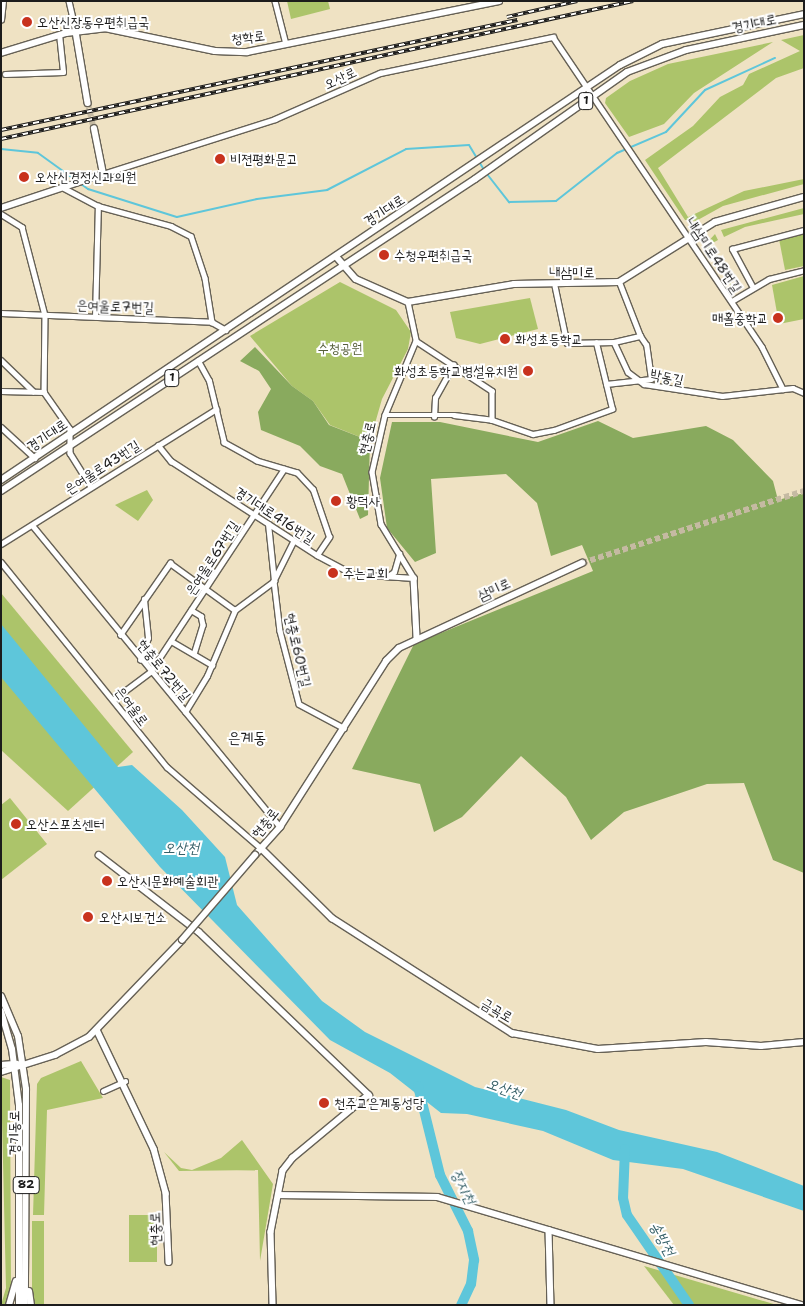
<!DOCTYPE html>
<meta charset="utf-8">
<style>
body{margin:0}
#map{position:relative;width:805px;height:1306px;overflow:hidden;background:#efe2c3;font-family:"Shantell Sans","Poor Story",sans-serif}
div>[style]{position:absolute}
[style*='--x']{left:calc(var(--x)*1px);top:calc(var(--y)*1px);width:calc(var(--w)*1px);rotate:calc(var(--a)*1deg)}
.green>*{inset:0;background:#acc46a;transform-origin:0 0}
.forest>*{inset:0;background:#89aa5e}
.water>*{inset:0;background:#5ec6da}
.stream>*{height:2px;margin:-1px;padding:0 1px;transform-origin:1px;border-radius:1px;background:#5ec6da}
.river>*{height:10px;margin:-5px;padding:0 5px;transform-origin:5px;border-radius:5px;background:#5ec6da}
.secondary-tunnel>*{height:5.5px;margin-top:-2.75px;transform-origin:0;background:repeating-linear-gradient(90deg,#c5baa2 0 5.5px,transparent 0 8.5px)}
.roads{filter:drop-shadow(1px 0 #666156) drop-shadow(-1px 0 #666156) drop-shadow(0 1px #666156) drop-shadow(0 -1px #666156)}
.street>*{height:4.5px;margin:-2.25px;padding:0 2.25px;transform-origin:2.25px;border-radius:2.25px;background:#fff}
.secondary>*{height:5.5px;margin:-2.75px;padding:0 2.75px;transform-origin:2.75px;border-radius:2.75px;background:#fff}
.primary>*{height:6px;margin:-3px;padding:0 3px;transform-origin:3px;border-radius:3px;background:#fff}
.rail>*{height:4px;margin-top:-2px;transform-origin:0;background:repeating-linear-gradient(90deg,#fff 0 5.5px,#1c1c1c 0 11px);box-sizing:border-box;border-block:1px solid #1c1c1c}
.bridges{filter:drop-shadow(1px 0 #666156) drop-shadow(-1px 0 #666156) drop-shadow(0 1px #666156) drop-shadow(0 -1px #666156)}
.secondary-bridge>*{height:5.5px;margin:-2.75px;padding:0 2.75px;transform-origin:2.75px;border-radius:2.75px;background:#fff}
.dots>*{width:14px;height:14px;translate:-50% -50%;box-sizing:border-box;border:2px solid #fff;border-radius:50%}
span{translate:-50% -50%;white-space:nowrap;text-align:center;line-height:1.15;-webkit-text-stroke:4px #fff;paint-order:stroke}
.shield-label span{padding:1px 4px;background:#fff;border:1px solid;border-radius:4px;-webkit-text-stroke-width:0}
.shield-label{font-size:12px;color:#1c1c1c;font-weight:700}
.poi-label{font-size:14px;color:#1c1c1c}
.left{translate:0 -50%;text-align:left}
.right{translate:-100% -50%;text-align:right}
.street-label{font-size:14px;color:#1c1c1c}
.park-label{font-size:14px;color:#565f3b}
.water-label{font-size:15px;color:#366068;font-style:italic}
.quarter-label{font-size:16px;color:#1c1c1c}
.frame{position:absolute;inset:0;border:2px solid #1c1c1c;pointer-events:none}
</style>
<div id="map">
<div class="green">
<div style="clip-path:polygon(287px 1px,328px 1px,330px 9px,291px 19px)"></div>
<div style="clip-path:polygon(804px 35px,804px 68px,776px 78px,658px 168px,688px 217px,744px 191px,804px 179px,804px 184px,723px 206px,696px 221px,685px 220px,645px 160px,693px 126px,720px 97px,743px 85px,749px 74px,800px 51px,781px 40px)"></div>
<div style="clip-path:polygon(773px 42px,694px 93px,664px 124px,629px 137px,605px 103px,606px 98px,630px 81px,668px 64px)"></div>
<div style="clip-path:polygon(804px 208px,804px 214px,745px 227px,724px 237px,721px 230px)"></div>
<div style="clip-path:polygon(715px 234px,718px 240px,709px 245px,736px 293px,704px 246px)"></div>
<div style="clip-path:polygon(804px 234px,804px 266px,785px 270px,779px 239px)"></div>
<div style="clip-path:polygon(804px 276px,804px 319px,779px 324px,772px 285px)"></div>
<div style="clip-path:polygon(340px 282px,396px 310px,411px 332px,408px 349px,382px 399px,370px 441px,330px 425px,313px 401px,292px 386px,250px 336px)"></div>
<div style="clip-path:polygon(530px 298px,538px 329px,480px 344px,456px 338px,450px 312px)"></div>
<div style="clip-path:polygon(147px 490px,153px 500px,138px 521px,115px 505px)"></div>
<div style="clip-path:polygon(1px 593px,133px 752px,68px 811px,1px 750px)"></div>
<div style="clip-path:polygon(10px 798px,47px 844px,1px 880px,1px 805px)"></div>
<div style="clip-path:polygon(81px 1061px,103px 1098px,47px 1110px,44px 1215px,33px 1215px,37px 1084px,41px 1078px)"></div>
<div style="clip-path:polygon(1px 1077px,10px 1080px,11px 1288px,6px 1305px,1px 1305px,6px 1288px)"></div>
<div style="clip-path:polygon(242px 1140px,273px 1184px,260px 1261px,258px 1170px,179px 1171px,164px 1152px,181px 1168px,192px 1170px,221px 1158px)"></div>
<div style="left:129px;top:1215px;width:28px;height:47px"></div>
<div style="left:32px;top:1221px;width:12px;height:84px"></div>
<div style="clip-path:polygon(644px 1266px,777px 1305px,674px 1305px)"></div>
</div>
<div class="forest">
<div style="clip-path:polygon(255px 347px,292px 386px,313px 401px,329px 425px,370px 441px,368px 515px,360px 519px,342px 474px,320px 466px,300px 446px,261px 430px,258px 412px,271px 389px,259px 371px,240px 361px)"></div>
<div style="clip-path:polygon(598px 421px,633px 438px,706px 426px,733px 440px,773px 481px,778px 500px,804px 493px,804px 873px,773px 860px,744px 783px,707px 784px,624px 812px,591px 840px,566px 797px,521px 756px,462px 817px,434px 832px,420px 784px,352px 769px,414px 644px,593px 571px,582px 545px,551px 556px,537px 503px,506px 474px,431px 479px,436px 553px,415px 562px,387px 528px,380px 478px,392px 422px,440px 422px,538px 442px)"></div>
</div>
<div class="water">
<div style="clip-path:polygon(1px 624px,118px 767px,132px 765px,182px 810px,225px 857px,237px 905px,322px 1001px,365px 1032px,475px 1087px,566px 1110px,619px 1130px,717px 1152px,804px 1186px,804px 1211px,683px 1169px,613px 1160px,543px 1131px,467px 1114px,441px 1113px,390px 1073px,330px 1040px,160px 867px,1px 677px)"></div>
</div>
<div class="stream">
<div style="--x:1;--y:149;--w:37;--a:6"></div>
<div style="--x:38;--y:153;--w:62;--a:35.8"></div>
<div style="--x:88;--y:189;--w:93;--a:17.5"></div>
<div style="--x:177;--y:217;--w:82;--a:-12.7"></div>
<div style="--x:257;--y:199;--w:71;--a:-7.3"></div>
<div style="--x:327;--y:190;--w:89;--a:-27.4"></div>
<div style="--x:406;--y:149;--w:63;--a:-3.6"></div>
<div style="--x:469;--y:145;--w:29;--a:59"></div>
<div style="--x:487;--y:174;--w:36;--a:52"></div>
<div style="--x:509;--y:202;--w:47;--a:-1.2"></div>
<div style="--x:556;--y:201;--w:78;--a:-38.2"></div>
<div style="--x:617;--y:153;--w:53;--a:-23.2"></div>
<div style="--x:666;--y:132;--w:57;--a:-47.1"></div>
<div style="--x:705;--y:90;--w:77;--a:-24.6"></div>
</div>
<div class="river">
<div style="--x:418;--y:1086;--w:92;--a:76.1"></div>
<div style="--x:440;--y:1175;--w:63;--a:63.4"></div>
<div style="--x:468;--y:1231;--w:30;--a:78"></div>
<div style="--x:474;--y:1260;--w:24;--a:97"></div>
<div style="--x:471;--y:1284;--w:23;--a:115"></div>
<div style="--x:625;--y:1149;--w:49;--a:92.3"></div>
<div style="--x:623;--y:1198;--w:17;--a:77"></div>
<div style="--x:627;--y:1215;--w:109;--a:55.4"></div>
</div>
<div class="secondary-tunnel">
<div style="--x:88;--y:103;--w:27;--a:77"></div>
<div style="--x:582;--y:563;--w:233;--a:-18"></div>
</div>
<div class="roads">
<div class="street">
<div style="--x:69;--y:1;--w:32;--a:77"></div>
<div style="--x:275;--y:1;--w:44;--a:75.7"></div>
<div style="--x:1;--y:20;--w:19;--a:-84"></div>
<div style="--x:5;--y:74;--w:58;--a:-2"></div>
<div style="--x:63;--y:72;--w:37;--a:-96"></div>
<div style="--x:103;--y:174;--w:181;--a:-17.7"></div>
<div style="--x:275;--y:119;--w:115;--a:-23.7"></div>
<div style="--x:380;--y:73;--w:177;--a:-11.8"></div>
<div style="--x:553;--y:37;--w:374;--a:56"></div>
<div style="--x:762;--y:347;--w:47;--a:63.4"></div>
<div style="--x:64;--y:188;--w:38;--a:28"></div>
<div style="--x:98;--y:206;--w:76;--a:15.3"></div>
<div style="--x:171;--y:226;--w:22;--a:27"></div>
<div style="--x:191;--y:236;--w:44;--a:71.6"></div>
<div style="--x:205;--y:278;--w:45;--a:81"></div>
<div style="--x:1;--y:214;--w:25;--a:32"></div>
<div style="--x:22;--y:227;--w:91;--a:75.4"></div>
<div style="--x:45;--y:315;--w:77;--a:90.7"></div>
<div style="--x:44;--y:392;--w:45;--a:54.9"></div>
<div style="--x:70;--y:429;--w:24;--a:90"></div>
<div style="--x:70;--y:453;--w:39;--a:58"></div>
<div style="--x:555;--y:286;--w:58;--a:78.1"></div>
<div style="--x:567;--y:343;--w:47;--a:-1.2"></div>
<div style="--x:614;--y:342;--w:33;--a:65"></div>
<div style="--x:628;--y:372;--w:20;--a:37"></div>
<div style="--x:644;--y:384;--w:79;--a:8.7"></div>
<div style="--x:722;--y:396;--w:71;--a:-6.4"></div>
<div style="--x:793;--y:388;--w:12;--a:24"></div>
<div style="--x:753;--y:288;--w:44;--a:-118.3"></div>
<div style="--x:732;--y:249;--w:74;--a:-14.8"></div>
<div style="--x:732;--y:301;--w:43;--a:-30.7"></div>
<div style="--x:769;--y:279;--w:36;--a:-14"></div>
<div style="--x:408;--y:302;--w:40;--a:78"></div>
<div style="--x:416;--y:341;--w:80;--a:112.7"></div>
<div style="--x:385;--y:415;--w:58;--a:102.8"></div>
<div style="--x:372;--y:472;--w:53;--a:80.2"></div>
<div style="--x:381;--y:524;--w:63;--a:58.6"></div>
<div style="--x:1;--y:313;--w:211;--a:2.4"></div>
<div style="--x:212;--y:322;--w:16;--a:30"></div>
<div style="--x:95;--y:317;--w:111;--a:-88.5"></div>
<div style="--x:416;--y:341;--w:91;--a:33.3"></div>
<div style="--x:492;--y:391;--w:29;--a:90"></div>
<div style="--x:614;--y:342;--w:27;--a:-13"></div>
<div style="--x:640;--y:336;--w:58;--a:-111.3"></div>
<div style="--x:1;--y:360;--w:45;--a:44.1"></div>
<div style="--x:606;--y:384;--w:45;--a:-6.3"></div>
<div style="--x:651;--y:379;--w:34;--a:-98"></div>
<div style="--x:646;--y:345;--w:11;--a:-124"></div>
<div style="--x:1;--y:391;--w:43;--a:1.3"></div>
<div style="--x:385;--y:415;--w:69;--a:0"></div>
<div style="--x:454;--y:415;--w:38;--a:7"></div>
<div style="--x:492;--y:420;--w:43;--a:18.9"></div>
<div style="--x:533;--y:434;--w:21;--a:-11"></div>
<div style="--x:554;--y:430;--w:62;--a:-19.9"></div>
<div style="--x:612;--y:409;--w:68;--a:-103.6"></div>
<div style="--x:434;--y:417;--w:19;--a:-87"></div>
<div style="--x:435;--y:398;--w:38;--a:-61"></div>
<div style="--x:1;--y:427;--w:46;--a:42.4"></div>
<div style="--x:158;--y:445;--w:21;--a:51"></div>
<div style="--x:171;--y:461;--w:174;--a:32.8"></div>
<div style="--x:317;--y:555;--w:22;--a:-56"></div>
<div style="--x:329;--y:537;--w:50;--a:-108.8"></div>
<div style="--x:313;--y:490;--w:23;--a:-133"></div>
<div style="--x:297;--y:473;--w:42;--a:-163.3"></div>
<div style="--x:257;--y:461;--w:38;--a:-151"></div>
<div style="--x:224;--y:443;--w:64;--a:-103.6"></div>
<div style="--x:209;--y:381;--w:23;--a:-119"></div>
<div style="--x:33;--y:526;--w:389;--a:50.6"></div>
<div style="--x:294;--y:541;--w:45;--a:116.6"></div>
<div style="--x:274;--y:581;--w:50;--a:83.2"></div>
<div style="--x:280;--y:631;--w:75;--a:75.4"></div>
<div style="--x:299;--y:704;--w:51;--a:28.1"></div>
<div style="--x:1;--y:544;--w:254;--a:-32.1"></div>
<div style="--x:317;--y:555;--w:40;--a:28"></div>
<div style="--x:352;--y:574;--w:62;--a:3.7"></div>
<div style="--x:1;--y:562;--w:264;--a:51"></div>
<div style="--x:167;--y:767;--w:124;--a:40.8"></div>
<div style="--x:388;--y:576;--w:7;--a:-34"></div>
<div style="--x:394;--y:572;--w:19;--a:-74"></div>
<div style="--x:191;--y:610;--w:12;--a:31"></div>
<div style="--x:201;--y:616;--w:9;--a:77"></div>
<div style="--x:203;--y:625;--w:30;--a:107"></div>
<div style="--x:120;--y:635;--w:88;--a:-55.2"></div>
<div style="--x:170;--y:563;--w:80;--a:35.9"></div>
<div style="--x:171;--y:641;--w:48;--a:30.3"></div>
<div style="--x:140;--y:660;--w:23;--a:-70"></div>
<div style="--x:148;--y:638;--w:39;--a:-96"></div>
<div style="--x:114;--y:699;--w:45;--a:-36.9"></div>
<div style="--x:150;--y:672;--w:243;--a:-56.6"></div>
<div style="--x:185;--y:712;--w:42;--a:-58.6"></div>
<div style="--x:207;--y:676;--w:72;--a:-67"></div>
<div style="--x:235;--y:610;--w:49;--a:-36.6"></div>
<div style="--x:274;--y:581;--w:57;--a:-96"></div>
<div style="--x:103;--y:1091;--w:24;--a:-24"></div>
</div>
<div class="secondary">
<div style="--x:76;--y:32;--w:72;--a:80.4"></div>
<div style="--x:1;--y:53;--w:68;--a:-17.1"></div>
<div style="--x:66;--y:33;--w:39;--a:-7"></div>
<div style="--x:105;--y:28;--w:112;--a:11.8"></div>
<div style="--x:215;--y:51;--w:32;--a:2"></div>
<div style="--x:247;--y:52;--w:257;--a:-11.4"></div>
<div style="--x:1;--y:208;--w:108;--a:-18.4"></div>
<div style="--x:103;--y:174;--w:46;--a:-101.3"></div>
<div style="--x:336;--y:256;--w:30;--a:49"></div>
<div style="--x:356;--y:279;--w:57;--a:23.9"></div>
<div style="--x:408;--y:302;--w:108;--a:-9.6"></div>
<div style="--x:514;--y:284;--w:105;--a:-1.1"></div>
<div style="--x:619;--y:282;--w:113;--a:-32"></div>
<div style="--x:715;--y:222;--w:92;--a:-15.7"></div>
<div style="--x:414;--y:578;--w:60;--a:87.1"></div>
<div style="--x:261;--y:848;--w:100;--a:44.6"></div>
<div style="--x:332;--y:918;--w:214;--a:32.6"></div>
<div style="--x:512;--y:1033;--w:87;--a:10.5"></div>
<div style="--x:598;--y:1049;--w:108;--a:-3.7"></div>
<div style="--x:706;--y:1042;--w:55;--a:4.2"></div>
<div style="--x:761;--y:1046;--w:43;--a:-5.3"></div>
<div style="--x:99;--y:855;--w:126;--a:37.6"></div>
<div style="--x:199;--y:932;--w:236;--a:43.8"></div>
<div style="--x:369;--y:1095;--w:99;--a:140.3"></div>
<div style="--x:293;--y:1158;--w:16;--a:128"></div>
<div style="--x:283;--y:1171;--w:62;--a:101.1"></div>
<div style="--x:271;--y:1232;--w:73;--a:88.4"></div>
<div style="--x:255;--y:855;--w:38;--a:-48"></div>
<div style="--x:280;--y:827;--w:197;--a:-57.4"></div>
<div style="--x:386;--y:661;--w:18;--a:-45"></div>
<div style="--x:399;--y:648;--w:202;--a:-24.9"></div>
<div style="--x:97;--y:1030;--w:132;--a:64.4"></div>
<div style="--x:154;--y:1149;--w:46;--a:74.7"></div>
<div style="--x:166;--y:1193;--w:69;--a:87.5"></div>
<div style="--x:1;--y:1065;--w:16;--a:-4"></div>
<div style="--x:1;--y:1072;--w:57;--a:-17.5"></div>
<div style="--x:55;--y:1055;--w:38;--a:-28"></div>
<div style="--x:89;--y:1037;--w:134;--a:-46.2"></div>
<div style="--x:278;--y:1195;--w:159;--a:0.7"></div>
<div style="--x:437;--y:1197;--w:380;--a:16.5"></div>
<div style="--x:549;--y:1230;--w:75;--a:88.5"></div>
</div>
<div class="primary">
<div style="--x:1;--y:480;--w:745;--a:-33.84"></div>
<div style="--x:620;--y:65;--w:47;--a:-26.6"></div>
<div style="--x:662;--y:44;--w:145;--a:-11.9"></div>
<div style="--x:1;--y:491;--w:567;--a:-33.35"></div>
<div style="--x:475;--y:179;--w:186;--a:-35.1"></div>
<div style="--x:627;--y:72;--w:63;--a:-20.4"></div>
<div style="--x:686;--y:50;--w:121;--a:-12"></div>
<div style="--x:1;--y:996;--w:43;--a:67"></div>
<div style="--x:18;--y:1036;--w:54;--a:81.4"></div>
<div style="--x:26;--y:1089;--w:216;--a:90.3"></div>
<div style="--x:1;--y:1011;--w:40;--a:74"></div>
<div style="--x:12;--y:1049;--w:56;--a:82.9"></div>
<div style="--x:19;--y:1105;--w:200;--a:90"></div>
<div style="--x:29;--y:1291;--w:14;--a:82"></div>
<div style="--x:9;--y:1305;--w:25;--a:-74"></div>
</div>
</div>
<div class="rail">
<div style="--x:507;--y:17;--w:72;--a:-12.9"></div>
<div style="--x:1;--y:130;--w:528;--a:-12.03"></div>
<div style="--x:1;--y:139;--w:647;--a:-12.32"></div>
</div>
<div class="bridges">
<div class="secondary-bridge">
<div style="--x:182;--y:940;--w:112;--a:-49.3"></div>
</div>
</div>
<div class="dots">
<div style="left:27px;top:22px;background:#c8321e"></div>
<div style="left:220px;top:159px;background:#c8321e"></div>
<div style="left:24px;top:177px;background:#c8321e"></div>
<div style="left:384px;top:255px;background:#c8321e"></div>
<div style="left:778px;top:318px;background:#c8321e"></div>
<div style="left:505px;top:339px;background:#c8321e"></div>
<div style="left:528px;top:371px;background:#c8321e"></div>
<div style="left:336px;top:501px;background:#c8321e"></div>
<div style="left:333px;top:573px;background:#c8321e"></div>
<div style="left:16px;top:824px;background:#c8321e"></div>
<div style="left:107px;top:881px;background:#c8321e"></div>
<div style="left:88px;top:917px;background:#c8321e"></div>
<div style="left:324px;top:1103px;background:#c8321e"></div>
</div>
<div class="shield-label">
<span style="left:586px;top:101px">1</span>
<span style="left:172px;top:378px">1</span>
<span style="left:26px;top:1185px">82</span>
</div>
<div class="poi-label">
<span class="left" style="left:37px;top:22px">오산신장동우편취급국</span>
<span class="left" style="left:230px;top:159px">비젼평화문고</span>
<span class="left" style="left:35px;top:177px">오산신경정신과의원</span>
<span class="left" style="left:394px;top:255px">수청우편취급국</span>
<span class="right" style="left:768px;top:318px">매홀중학교</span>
<span class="left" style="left:515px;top:339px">화성초등학교</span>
<span class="right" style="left:518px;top:371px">화성초등학교병설유치원</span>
<span class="left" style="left:346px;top:501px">황덕사</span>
<span class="left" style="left:343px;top:573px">주는교회</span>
<span class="left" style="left:26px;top:824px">오산스포츠센터</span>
<span class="left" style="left:117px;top:881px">오산시문화예술회관</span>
<span class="left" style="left:99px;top:917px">오산시보건소</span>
<span class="left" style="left:334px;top:1103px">천주교은계동성당</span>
</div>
<div class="street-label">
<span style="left:754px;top:23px;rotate:-12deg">경기대로</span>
<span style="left:248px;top:37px;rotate:-7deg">청학로</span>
<span style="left:340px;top:78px;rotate:-25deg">오산로</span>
<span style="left:384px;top:210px;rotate:-33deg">경기대로</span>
<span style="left:714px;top:255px;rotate:56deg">내삼미로48번길</span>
<span style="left:572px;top:272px">내삼미로</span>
<span style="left:115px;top:306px;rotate:2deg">은여울로7번길</span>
<span style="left:667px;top:377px;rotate:12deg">박동길</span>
<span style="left:47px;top:435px;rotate:-34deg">경기대로</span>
<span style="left:367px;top:438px;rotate:-77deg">현충로</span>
<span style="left:102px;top:467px;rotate:-33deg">은여울로43번길</span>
<span style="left:275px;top:515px;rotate:33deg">경기대로416번길</span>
<span style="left:212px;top:558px;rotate:-57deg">은여울로67번길</span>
<span style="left:494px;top:589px;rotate:-25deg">삼미로</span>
<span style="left:298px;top:650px;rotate:77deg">현충로60번길</span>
<span style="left:164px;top:670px;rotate:50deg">현충로72번길</span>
<span style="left:132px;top:706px;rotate:53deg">은여울로</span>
<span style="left:265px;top:823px;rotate:-52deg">현충로</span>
<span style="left:497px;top:1010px;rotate:30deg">금곡로</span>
<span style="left:14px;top:1133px;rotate:-90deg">경기동로</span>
<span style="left:155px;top:1229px;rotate:-92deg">현충로</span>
</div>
<div class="park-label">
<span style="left:340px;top:348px">수청공원</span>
</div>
<div class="water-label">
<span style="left:181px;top:849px">오산천</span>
<span style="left:504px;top:1089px;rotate:19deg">오산천</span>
<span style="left:463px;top:1187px;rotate:64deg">장지천</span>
<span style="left:662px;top:1239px;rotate:61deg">송방천</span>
</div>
<div class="quarter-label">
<span style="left:247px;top:738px">은계동</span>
</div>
<div class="frame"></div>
</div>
